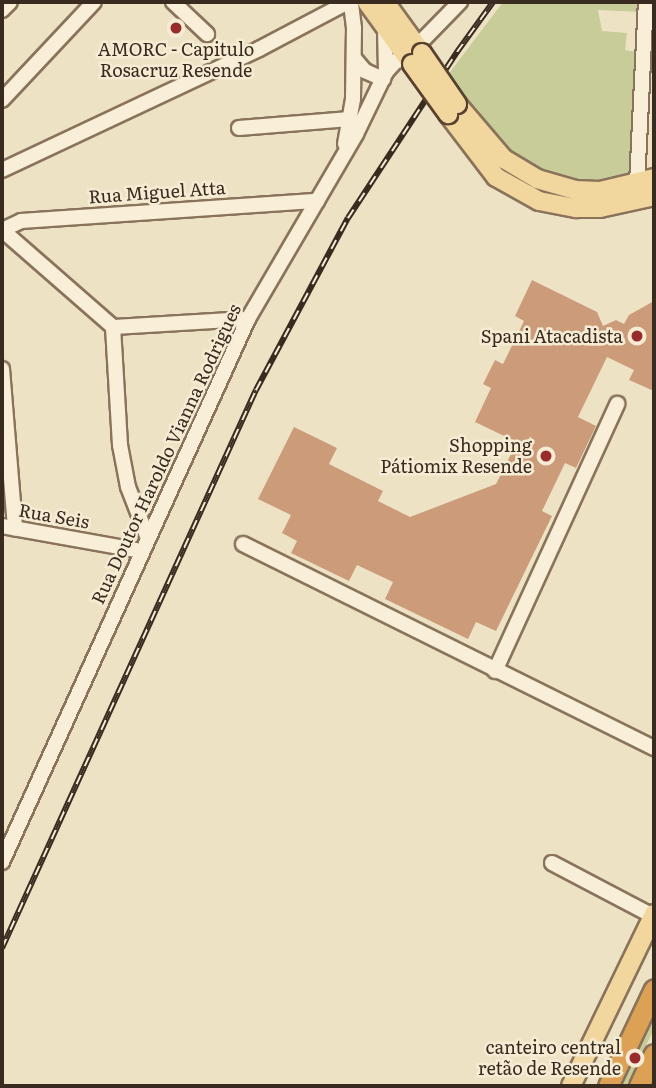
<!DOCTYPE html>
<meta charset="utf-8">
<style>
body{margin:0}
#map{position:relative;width:656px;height:1088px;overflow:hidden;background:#eee2c5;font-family:Literata,serif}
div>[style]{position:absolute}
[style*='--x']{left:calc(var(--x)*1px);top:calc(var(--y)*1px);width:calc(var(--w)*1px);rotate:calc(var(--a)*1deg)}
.green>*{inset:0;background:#c7cc98}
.building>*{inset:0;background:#cc9c7a}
.roads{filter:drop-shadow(2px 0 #89735b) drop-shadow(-2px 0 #89735b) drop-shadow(0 2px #89735b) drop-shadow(0 -2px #89735b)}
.minor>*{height:14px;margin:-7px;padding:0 7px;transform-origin:7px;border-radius:7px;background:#f9efd8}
.major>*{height:18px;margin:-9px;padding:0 9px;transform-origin:9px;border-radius:9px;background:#f1d69d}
.highway>*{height:19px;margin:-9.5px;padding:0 9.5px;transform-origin:9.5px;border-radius:9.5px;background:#dda156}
.rail>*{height:6px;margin-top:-3px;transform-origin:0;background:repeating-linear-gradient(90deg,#f6ecd4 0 10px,#392b1f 0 20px);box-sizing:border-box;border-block:2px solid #392b1f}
.bridges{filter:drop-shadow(2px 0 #57412f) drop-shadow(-2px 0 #57412f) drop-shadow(0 2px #57412f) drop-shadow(0 -2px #57412f)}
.major-bridge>*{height:18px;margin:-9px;padding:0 9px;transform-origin:9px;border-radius:9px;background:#f1d69d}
.dots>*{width:19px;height:19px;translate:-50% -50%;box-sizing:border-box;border:4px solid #f6ecd4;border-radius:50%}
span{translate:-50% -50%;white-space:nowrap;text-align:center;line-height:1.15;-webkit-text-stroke:5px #f6ecd4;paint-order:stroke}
.poi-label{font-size:18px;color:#392b1f}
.right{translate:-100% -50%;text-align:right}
.street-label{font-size:18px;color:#392b1f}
.frame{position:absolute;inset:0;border:4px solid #392b1f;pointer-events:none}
</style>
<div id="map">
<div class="green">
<div style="clip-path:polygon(503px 2px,642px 2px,641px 12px,598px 10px,602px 31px,627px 33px,625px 50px,637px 52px,629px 180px,573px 181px,520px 160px,480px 120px,447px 76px)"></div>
<div style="clip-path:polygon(654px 1006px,654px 1029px,627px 1086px,616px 1086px)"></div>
</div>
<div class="building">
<div style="clip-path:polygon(532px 280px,597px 312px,603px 326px,616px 320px,624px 324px,629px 315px,654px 301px,654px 391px,629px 380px,634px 370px,607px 357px,578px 417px,596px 426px,576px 468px,565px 463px,542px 511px,552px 516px,496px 631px,476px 622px,468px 639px,385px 599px,393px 582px,357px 565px,349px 581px,291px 553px,297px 541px,282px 533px,291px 515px,258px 499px,294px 427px,337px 448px,329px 464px,383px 491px,378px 501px,410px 517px,496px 484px,517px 442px,475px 422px,491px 388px,483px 384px,495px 360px,503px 364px,524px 321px,515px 316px)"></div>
</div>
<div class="roads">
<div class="minor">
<div style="--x:173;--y:2;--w:47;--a:43.3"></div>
<div style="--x:2;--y:10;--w:11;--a:-45"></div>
<div style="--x:385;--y:28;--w:44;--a:88.7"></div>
<div style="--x:417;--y:46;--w:62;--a:-45.7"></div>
<div style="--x:354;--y:58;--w:17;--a:50"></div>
<div style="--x:365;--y:71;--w:20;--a:24"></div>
<div style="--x:2;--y:100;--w:134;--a:-46.8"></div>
<div style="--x:239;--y:128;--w:111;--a:-4.6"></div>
<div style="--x:345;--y:144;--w:46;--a:-79.9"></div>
<div style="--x:353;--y:99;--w:71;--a:-89.2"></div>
<div style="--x:354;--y:28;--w:26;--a:-97"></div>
<div style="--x:2;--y:170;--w:284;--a:-25.2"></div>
<div style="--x:259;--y:49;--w:101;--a:-27.8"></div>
<div style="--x:637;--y:184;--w:182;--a:-87.2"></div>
<div style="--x:2;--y:230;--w:21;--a:-25"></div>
<div style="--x:21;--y:221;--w:297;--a:-3.9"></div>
<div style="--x:2;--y:230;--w:147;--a:41.1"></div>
<div style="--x:2;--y:369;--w:160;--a:85.3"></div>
<div style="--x:2;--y:526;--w:141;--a:10.2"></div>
<div style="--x:147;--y:536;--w:53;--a:-111.2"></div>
<div style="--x:128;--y:487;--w:43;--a:-100.8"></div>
<div style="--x:120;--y:445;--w:118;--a:-93.4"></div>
<div style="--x:113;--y:327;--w:135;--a:-3.4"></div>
<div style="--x:243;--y:544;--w:459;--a:26.4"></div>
<div style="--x:495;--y:671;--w:294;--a:-65.4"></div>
<div style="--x:2;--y:862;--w:596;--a:-65.63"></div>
<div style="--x:248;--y:319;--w:214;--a:-59.7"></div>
<div style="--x:356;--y:134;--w:69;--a:-64.2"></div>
<div style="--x:386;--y:72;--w:15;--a:-48"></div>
<div style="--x:396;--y:61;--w:12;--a:-9"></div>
<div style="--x:552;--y:863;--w:114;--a:27.7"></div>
</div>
<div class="major">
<div style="--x:367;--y:2;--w:77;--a:54"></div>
<div style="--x:385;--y:2;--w:63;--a:54"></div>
<div style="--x:457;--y:104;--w:72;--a:49.5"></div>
<div style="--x:504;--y:159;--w:39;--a:31"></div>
<div style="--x:537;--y:179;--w:40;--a:16"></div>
<div style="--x:575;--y:190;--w:25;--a:2"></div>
<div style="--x:600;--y:191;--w:56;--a:-13.5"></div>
<div style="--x:448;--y:114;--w:79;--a:52.7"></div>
<div style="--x:496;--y:177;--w:49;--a:29.2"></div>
<div style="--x:539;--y:201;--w:38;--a:11"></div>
<div style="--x:576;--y:208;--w:24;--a:0"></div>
<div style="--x:600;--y:208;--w:55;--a:-12.5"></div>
<div style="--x:571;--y:1086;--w:191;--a:-64.2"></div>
</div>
<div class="highway">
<div style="--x:608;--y:1086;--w:107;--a:-64.6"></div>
<div style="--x:639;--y:1086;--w:35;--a:-65"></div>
</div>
</div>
<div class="rail">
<div style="--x:2;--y:948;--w:613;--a:-65.53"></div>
<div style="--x:256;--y:390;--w:195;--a:-61.9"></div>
<div style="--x:348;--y:218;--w:199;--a:-56.7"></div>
<div style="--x:457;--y:52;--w:62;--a:-54.2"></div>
</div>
<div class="bridges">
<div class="major-bridge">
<div style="--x:422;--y:53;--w:62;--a:55.5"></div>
<div style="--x:412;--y:64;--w:62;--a:54.2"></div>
</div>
</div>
<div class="dots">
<div style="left:176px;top:28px;background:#982b2c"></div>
<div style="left:637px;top:336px;background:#982b2c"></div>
<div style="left:546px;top:456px;background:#982b2c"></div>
<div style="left:635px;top:1058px;background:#982b2c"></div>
</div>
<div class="poi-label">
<span style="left:176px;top:60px">AMORC - Capitulo<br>Rosacruz Resende</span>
<span class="right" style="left:623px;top:336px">Spani Atacadista</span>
<span class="right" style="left:532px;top:456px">Shopping<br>Pátiomix Resende</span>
<span class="right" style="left:621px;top:1058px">canteiro central<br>retão de Resende</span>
</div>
<div class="street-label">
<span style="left:157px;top:192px;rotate:-4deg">Rua Miguel Atta</span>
<span style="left:166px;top:454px;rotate:-65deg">Rua Doutor Haroldo Vianna Rodrigues</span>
<span style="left:54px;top:516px;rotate:10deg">Rua Seis</span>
</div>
<div class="frame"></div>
</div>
